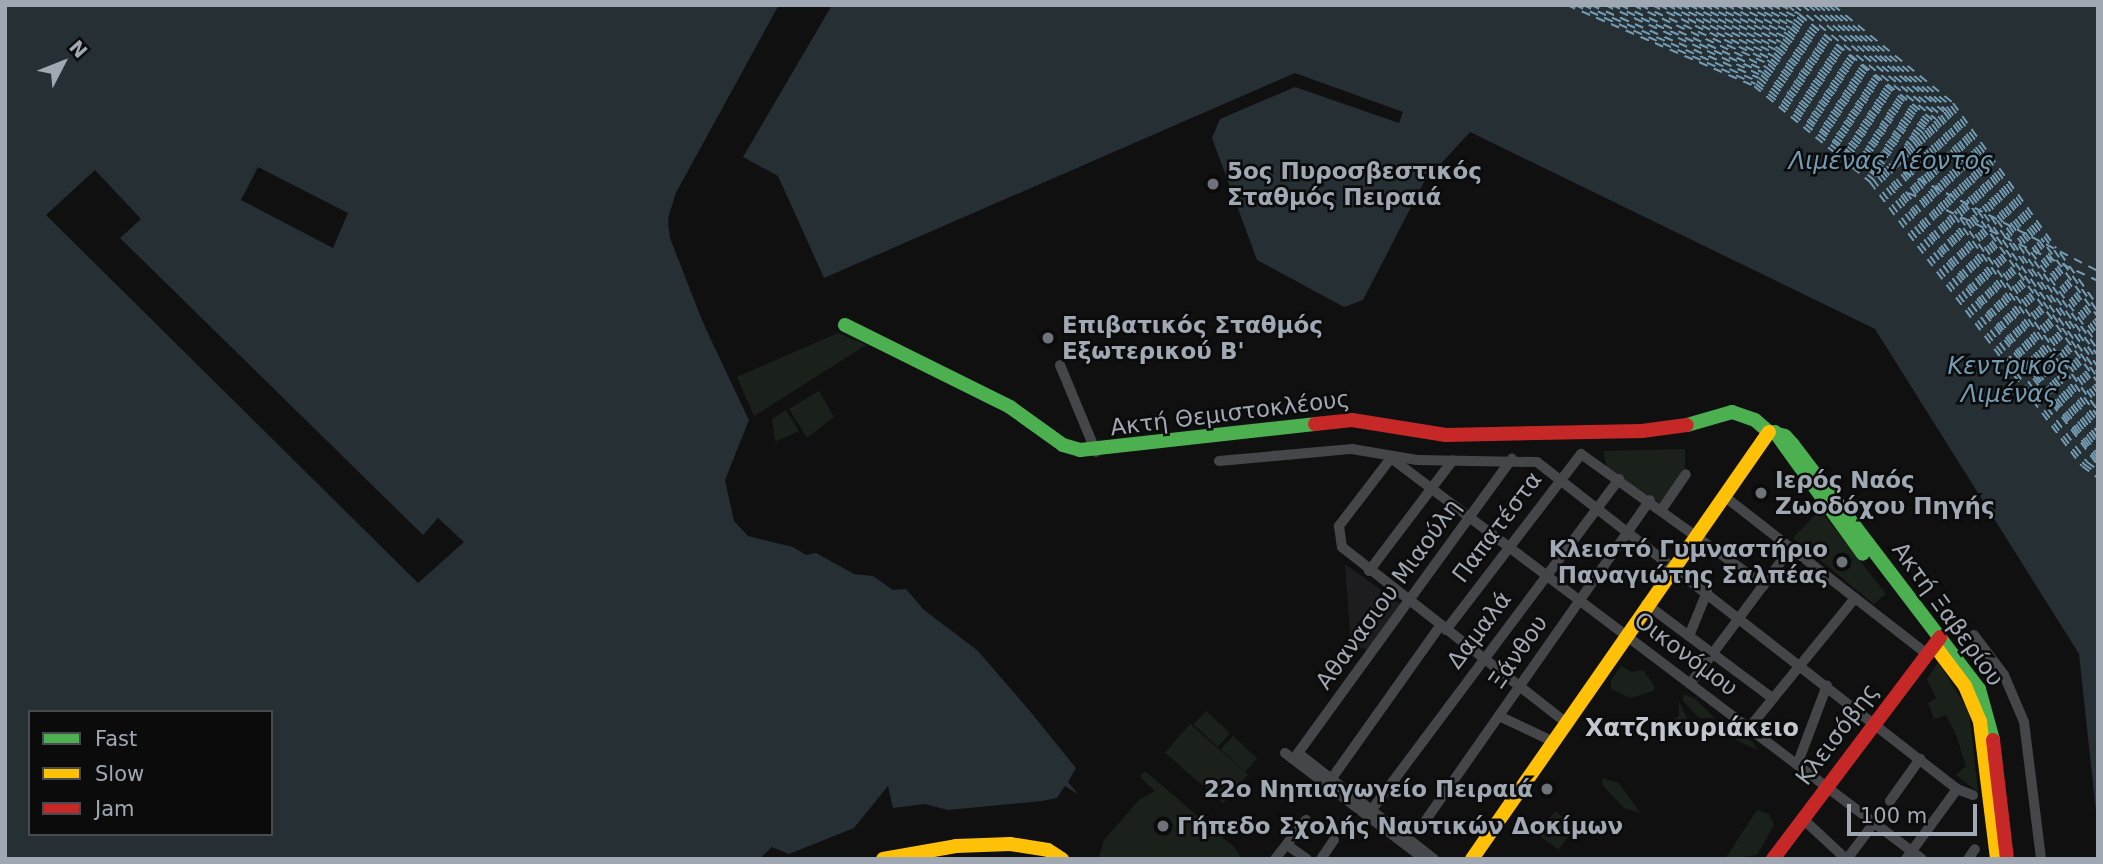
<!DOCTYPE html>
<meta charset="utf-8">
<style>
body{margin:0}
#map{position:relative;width:2103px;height:864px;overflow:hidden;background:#101011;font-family:"DejaVu Sans",sans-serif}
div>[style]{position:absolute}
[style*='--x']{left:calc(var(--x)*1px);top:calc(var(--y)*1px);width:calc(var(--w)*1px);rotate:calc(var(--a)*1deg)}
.built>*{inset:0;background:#1d1d1f}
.green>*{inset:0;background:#1a211b;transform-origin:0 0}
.water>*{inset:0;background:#252f34}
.pier>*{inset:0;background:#101011}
.ferry>*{height:2px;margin-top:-1px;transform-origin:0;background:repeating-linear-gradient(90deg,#739bb2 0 9px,transparent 0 16px)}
.street>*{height:10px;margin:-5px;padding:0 5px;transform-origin:5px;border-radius:5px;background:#444649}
.fast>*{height:14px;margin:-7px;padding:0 7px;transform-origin:7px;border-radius:7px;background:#4caf50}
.slow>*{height:14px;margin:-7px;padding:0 7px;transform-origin:7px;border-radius:7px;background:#ffc107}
.jam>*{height:14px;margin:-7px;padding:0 7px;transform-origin:7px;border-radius:7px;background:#c62828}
.dots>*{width:19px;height:19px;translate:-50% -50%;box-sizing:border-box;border:4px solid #0b0b0c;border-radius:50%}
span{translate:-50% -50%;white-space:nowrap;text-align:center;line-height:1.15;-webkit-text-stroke:5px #0b0b0c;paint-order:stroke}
.poi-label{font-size:23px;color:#a0a8b3;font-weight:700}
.left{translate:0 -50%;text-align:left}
.right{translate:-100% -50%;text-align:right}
.street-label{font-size:23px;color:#a0a8b3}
.water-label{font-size:24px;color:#739bb2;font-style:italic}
.neighbourhood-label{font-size:24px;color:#c1c6cf;font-weight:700}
.frame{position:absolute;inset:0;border:7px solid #a0a8b3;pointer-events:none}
.legend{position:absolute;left:28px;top:710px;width:245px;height:126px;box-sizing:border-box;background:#0b0b0c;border:2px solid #474a4f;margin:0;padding:9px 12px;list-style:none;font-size:21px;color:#a0a8b3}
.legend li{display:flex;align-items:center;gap:14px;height:35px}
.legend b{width:35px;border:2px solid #474a4f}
.north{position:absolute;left:28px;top:28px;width:70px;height:70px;-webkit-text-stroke:5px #0b0b0c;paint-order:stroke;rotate:48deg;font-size:19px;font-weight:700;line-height:28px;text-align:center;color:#a0a8b3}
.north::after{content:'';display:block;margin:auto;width:24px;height:32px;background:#a0a8b3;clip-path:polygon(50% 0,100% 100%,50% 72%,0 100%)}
.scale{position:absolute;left:1847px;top:804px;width:130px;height:32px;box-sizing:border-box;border:4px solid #a0a8b3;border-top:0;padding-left:9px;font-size:21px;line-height:24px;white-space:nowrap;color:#a0a8b3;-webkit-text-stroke:5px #0b0b0c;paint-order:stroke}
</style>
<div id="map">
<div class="built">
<div style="clip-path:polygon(1345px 564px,1403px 606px,1371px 650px,1351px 646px)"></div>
</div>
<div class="green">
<div style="clip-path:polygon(838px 333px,866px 345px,754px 416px,737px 377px)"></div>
<div style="clip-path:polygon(819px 391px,834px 417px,807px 438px,789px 409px)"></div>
<div style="clip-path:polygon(786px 410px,799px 431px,775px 442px,772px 419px)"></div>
<div style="clip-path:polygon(1685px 449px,1685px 471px,1662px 505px,1607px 467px,1603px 451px)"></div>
<div style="clip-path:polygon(1820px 510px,1886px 594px,1874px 604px,1793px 538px)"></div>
<div style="clip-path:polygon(1938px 662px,1969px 711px,1978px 792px,1956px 775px,1966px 766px,1956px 735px,1946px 715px,1934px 719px,1928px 703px,1936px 698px,1927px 679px)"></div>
<div style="clip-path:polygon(1621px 666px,1632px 672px,1643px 670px,1655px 687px,1653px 691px,1631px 698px,1611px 689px,1611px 681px)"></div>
<div style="clip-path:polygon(1683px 694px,1694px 698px,1715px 718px,1699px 718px,1683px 701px)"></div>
<div style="clip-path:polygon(1679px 701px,1688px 721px,1678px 735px,1667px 734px,1666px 724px,1679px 716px)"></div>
<div style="left:1206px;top:711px;width:33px;height:18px;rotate:43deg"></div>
<div style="clip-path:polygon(1723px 722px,1753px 742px,1757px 750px,1726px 735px)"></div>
<div style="left:1190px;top:724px;width:77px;height:38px;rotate:41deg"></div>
<div style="left:1233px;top:736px;width:33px;height:18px;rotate:43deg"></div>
<div style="clip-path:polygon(1145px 771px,1235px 848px,1242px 859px,1098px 859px,1104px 840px,1139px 800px,1155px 791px,1140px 777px)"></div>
<div style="clip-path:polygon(1602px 778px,1619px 783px,1640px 813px,1624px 808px,1603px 786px)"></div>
<div style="clip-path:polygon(1757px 810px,1769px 814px,1774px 825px,1757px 855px,1725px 859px)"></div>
<div style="left:1555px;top:811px;width:26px;height:29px;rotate:37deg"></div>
</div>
<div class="water">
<div style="clip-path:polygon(evenodd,5px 5px,779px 5px,676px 193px,668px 218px,670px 238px,700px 315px,749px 420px,725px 480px,734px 521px,748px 536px,793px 547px,806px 555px,816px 553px,854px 574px,873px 576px,893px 590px,906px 589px,924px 610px,977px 650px,1029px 710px,1076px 768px,1068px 782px,1079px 795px,1065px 786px,1057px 798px,1042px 801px,948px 810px,925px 804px,893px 808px,888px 786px,854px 828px,789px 854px,772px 847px,759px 859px,5px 859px,5px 5px,258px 167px,348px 213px,333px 248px,241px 200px,258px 167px,5px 5px,95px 170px,141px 219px,120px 238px,423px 535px,438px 518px,464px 542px,418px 583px,46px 215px,95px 170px,5px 5px,30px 712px,271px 712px,271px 834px,30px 834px,30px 712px)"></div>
<div style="clip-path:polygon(832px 5px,2098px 5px,2098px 830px,2079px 654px,1875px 329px,1470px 132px,1424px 182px,1363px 300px,1344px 307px,1257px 260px,1212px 138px,1220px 119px,1295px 87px,1399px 123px,1403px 112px,1295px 73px,824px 278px,778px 176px,743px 157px)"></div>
</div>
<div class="pier">
<div style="clip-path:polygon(779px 5px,679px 194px,671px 218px,674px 237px,708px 325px,746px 401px,749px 420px,705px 327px,668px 227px,676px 193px)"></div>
</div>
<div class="ferry">
<div style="--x:1567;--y:5;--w:204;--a:23.4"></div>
<div style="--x:1754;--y:86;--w:151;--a:39.6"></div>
<div style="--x:1870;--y:182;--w:354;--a:53.3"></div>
<div style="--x:2082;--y:466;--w:20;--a:37"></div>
<div style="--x:1575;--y:5;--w:197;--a:23.6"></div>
<div style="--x:1756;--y:84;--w:151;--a:39.1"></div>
<div style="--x:1873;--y:179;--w:355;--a:53.5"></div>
<div style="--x:2084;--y:464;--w:17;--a:36"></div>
<div style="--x:1583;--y:5;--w:190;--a:23.6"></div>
<div style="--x:1757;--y:81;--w:155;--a:38.7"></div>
<div style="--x:1591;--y:5;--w:183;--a:23.5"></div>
<div style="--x:1759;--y:78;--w:153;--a:39.4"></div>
<div style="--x:1877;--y:175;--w:356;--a:53.8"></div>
<div style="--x:2087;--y:462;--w:14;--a:36"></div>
<div style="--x:1605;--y:5;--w:171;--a:24.2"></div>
<div style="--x:1761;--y:75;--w:154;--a:39.5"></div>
<div style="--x:1880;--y:173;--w:365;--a:53.3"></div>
<div style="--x:1612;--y:5;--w:164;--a:24.1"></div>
<div style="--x:1762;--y:72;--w:155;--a:39.2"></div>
<div style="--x:1882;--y:170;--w:363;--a:53.5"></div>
<div style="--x:1620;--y:5;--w:158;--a:24.3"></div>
<div style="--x:1764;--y:70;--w:155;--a:39.2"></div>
<div style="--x:1884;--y:168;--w:360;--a:53.6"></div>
<div style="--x:1633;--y:5;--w:147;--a:25"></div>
<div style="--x:1766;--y:67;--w:156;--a:39.3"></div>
<div style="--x:1887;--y:166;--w:357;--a:53.8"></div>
<div style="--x:1640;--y:5;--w:141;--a:24.7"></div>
<div style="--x:1768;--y:64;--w:157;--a:39.6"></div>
<div style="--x:1889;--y:164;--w:235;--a:27.1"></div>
<div style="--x:1652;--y:5;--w:130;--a:25.6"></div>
<div style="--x:1769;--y:61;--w:159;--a:39.1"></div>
<div style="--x:1892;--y:161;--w:355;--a:54.5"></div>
<div style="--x:1659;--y:5;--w:124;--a:25.7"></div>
<div style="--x:1771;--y:59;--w:159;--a:39.1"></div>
<div style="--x:1894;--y:159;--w:350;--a:54.4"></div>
<div style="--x:1667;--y:5;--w:118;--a:25.7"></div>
<div style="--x:1773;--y:56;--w:159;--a:39.4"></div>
<div style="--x:1896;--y:157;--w:347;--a:54.4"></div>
<div style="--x:1674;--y:5;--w:111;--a:25.6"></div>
<div style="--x:1774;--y:53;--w:161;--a:39.2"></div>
<div style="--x:1899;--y:155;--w:342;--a:54.4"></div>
<div style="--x:1681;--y:5;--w:105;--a:25.3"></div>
<div style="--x:1776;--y:50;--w:161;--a:39.2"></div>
<div style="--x:1901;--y:152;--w:339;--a:54.5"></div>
<div style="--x:1689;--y:5;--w:99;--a:25.8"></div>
<div style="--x:1778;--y:48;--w:161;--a:39.2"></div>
<div style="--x:1903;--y:150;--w:335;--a:54.4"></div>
<div style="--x:1696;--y:5;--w:93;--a:25.5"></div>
<div style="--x:1780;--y:45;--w:163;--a:39.3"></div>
<div style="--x:1906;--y:148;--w:77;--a:54.5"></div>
<div style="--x:1704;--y:5;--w:85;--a:25.7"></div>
<div style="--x:1781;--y:42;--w:164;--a:39.3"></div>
<div style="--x:1908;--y:146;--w:84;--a:54.2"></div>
<div style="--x:1711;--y:5;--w:80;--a:25.3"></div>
<div style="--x:1783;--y:39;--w:165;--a:39.6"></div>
<div style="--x:1910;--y:144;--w:90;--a:54"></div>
<div style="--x:1719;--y:5;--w:73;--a:25.9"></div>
<div style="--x:1785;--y:37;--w:165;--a:39.1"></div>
<div style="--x:1913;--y:141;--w:318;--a:54.5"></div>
<div style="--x:1726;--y:5;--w:68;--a:25.4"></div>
<div style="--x:1787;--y:34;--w:166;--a:39.4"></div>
<div style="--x:1915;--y:139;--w:314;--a:54.3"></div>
<div style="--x:1735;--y:5;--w:59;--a:26.1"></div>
<div style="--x:1788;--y:31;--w:167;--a:39.4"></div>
<div style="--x:1917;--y:137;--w:310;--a:54.3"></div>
<div style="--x:1743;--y:5;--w:52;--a:26.1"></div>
<div style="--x:1790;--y:28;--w:168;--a:39.5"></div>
<div style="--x:1920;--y:135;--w:84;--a:54.2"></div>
<div style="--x:1750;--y:5;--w:47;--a:26.6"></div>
<div style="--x:1792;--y:26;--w:168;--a:39.2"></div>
<div style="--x:1922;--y:132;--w:91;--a:54.4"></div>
<div style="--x:1757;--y:5;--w:40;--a:26.6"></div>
<div style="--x:1793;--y:23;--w:170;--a:39"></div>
<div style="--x:1925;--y:130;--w:97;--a:54.7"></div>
<div style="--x:1765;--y:5;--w:34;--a:27"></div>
<div style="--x:1795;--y:20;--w:171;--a:39.3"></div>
<div style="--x:1927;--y:128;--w:103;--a:54.5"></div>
<div style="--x:1772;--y:5;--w:28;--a:26"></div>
<div style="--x:1797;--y:17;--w:171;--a:39.5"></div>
<div style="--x:1929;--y:126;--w:110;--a:54.3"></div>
<div style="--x:1780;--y:5;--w:21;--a:25"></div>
<div style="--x:1799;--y:14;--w:173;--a:39.6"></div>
<div style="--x:1932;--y:124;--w:144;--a:54.3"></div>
<div style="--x:1787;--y:5;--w:187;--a:38.3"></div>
<div style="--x:1934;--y:121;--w:151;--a:54.4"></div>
<div style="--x:1794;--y:5;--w:182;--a:38.8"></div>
<div style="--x:1936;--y:119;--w:158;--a:54.3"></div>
<div style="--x:1802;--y:5;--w:177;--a:39.3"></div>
<div style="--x:1939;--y:117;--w:273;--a:54.4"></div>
<div style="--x:1808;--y:5;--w:173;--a:39.6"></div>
<div style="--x:1941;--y:115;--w:269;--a:54.4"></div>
<div style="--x:1813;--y:5;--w:169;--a:39.2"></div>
<div style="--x:1944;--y:112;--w:265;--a:54.5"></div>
<div style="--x:1818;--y:5;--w:166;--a:39.4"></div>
<div style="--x:1946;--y:110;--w:262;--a:54.5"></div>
<div style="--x:1823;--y:5;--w:162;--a:39.5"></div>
<div style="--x:1948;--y:108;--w:165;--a:54.4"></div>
<div style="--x:1828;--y:5;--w:159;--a:39.4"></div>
<div style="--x:1951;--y:106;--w:171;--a:54.5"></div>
<div style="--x:1833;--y:5;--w:155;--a:39.2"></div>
<div style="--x:1953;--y:103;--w:178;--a:54.6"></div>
<div style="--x:1908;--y:193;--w:15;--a:23"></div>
<div style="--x:1972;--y:208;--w:216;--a:54.2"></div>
<div style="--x:1946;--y:210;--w:168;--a:25"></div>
<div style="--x:1978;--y:211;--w:206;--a:54.3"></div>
<div style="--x:1984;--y:214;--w:196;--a:54.4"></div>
<div style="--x:1954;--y:215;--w:248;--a:54.5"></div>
<div style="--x:1991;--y:217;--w:184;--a:54.5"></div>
<div style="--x:1960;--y:218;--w:237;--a:54.4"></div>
<div style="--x:1997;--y:220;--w:22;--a:54"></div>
<div style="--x:1966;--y:221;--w:227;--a:54.5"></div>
<div style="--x:2013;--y:243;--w:145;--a:54.2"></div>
<div style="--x:2019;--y:246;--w:135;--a:54.3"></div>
<div style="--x:2047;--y:247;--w:87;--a:53.9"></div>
<div style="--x:2025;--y:248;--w:125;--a:54.4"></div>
<div style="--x:2054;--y:250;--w:76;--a:54.6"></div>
<div style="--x:2031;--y:252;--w:115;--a:54.2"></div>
<div style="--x:2060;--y:253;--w:65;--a:54.4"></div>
</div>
<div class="street">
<div style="--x:1060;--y:365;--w:94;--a:67.5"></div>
<div style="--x:1391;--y:458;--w:665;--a:37.06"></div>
<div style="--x:1391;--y:458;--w:86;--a:127.4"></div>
<div style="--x:1339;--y:526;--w:21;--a:82"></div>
<div style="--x:1342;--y:547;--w:283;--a:38.1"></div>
<div style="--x:1219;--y:461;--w:134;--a:-5.2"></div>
<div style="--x:1352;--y:449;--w:66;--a:9.6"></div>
<div style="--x:1417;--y:460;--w:120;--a:1"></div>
<div style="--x:1537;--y:462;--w:532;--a:37.9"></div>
<div style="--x:1957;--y:789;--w:17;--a:21"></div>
<div style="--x:1724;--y:496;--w:256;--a:37.9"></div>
<div style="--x:1662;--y:509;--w:42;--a:-55.6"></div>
<div style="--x:1369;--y:571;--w:139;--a:-52.9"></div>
<div style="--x:1646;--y:604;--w:157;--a:36.7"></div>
<div style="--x:1446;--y:630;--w:222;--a:-52.5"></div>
<div style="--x:1581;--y:454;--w:225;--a:35.6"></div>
<div style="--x:1974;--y:635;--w:50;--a:53.1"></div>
<div style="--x:2004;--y:675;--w:51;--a:66.9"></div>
<div style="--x:2024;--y:722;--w:138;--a:82.9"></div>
<div style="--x:1689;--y:636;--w:48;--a:-67.8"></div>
<div style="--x:1690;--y:684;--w:169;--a:-53.4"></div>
<div style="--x:1499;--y:716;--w:59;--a:25.3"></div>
<div style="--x:1749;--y:728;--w:168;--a:-50.8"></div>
<div style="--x:1285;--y:753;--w:175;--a:37.3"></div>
<div style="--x:1298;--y:753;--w:364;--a:-54"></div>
<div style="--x:1298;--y:753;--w:172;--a:37.9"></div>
<div style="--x:1797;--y:765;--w:85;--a:-69.4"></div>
<div style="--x:1332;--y:778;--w:186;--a:-54.6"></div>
<div style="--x:1890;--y:801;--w:52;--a:-54.5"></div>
<div style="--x:1373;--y:808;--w:411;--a:-53.2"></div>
<div style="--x:1803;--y:819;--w:59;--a:42.9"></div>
<div style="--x:1421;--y:827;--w:399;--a:-55"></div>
<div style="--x:1287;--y:845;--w:24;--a:35"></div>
<div style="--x:1275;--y:859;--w:50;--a:-51.5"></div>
<div style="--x:1321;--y:859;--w:23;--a:-56"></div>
<div style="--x:1847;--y:859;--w:45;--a:-53.1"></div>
<div style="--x:1906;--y:859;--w:87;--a:-53.9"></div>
<div style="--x:1968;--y:859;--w:12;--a:-55"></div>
</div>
<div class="fast">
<div style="--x:845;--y:325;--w:184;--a:26.4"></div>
<div style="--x:1010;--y:407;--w:65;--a:35.6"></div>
<div style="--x:1063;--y:445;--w:18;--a:16"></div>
<div style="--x:1080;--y:450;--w:236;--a:-6.3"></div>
<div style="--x:1687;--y:425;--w:47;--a:-16.1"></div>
<div style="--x:1732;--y:412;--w:24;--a:19"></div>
<div style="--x:1755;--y:420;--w:18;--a:41"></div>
<div style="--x:1769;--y:432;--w:16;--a:14"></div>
<div style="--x:1785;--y:436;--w:12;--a:48"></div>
<div style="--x:1793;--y:445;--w:307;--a:52.7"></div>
<div style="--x:1979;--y:689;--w:53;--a:74.6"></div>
<div style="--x:1775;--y:432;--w:150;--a:54.2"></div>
</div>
<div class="slow">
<div style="--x:1938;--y:650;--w:45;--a:53.1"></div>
<div style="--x:1965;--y:686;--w:39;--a:67"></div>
<div style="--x:1980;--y:722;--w:138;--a:82.9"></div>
<div style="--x:883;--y:859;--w:74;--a:-10.1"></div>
<div style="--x:956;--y:846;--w:54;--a:-2.1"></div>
<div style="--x:1010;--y:844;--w:38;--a:9"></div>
<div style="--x:1048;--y:850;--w:17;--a:33"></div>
<div style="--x:1472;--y:859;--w:520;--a:-55.18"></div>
</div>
<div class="jam">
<div style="--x:1315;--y:424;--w:37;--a:-6"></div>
<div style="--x:1352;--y:420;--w:95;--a:9.1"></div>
<div style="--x:1446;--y:435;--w:196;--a:-1.2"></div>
<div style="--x:1642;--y:431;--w:45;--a:-7.6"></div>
<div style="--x:1993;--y:740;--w:120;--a:83.3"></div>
<div style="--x:1773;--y:859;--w:278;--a:-53"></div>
</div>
<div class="dots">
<div style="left:1213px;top:184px;background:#6e737a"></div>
<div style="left:1048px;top:338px;background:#6e737a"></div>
<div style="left:1761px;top:493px;background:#6e737a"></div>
<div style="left:1842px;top:562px;background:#6e737a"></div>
<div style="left:1547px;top:789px;background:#6e737a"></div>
<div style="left:1163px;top:826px;background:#6e737a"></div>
</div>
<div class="poi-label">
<span class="left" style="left:1227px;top:184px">5ος Πυροσβεστικός<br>Σταθμός Πειραιά</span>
<span class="left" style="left:1062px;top:338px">Επιβατικός Σταθμός<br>Εξωτερικού Β'</span>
<span class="left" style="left:1775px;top:493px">Ιερός Ναός<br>Ζωοδόχου Πηγής</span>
<span class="right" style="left:1828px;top:562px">Κλειστό Γυμναστήριο<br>Παναγιώτης Σαλπέας</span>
<span class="right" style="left:1533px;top:789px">22ο Νηπιαγωγείο Πειραιά</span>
<span class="left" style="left:1177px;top:826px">Γήπεδο Σχολής Ναυτικών Δοκίμων</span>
</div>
<div class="street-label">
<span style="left:1230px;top:413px;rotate:-7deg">Ακτή Θεμιστοκλέους</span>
<span style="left:1497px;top:527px;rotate:-53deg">Παπατέστα</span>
<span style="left:1388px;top:594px;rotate:-54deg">Αθανασιου Μιαούλη</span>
<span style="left:1948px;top:614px;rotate:54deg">Ακτή Ξαβερίου</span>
<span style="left:1479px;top:630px;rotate:-53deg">Δαμαλά</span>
<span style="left:1518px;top:652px;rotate:-55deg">Ξάνθου</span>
<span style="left:1686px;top:654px;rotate:37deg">Οικονόμου</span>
<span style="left:1837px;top:734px;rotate:-53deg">Κλεισόβης</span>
</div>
<div class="water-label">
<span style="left:1891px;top:162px">Λιμένας Λέοντος</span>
<span style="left:2009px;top:381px">Κεντρικός<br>Λιμένας</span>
</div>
<div class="neighbourhood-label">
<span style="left:1692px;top:729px">Χατζηκυριάκειο</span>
</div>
<div class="frame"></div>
<ul class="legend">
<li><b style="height:9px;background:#4caf50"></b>Fast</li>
<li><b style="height:9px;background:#ffc107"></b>Slow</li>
<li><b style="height:9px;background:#c62828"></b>Jam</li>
</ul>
<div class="north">N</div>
<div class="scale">100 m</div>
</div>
